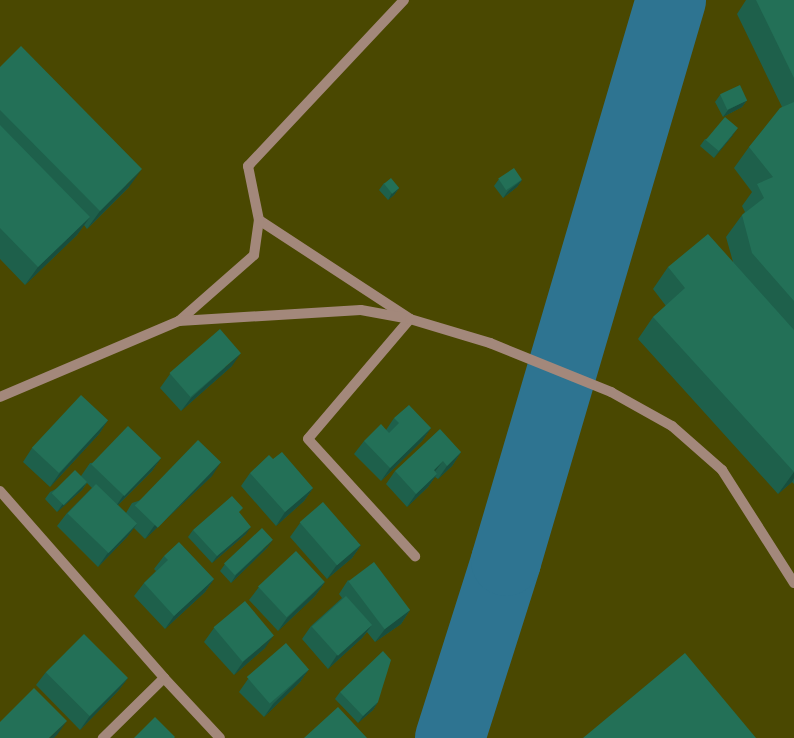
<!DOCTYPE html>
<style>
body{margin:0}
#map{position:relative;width:794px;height:738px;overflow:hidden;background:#4a4801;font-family:Cabin,sans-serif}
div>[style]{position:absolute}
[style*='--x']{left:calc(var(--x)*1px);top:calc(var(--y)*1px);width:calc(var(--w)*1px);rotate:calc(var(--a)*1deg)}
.river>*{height:70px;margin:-35px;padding:0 35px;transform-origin:35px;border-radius:35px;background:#2e7491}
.service>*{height:10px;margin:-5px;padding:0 5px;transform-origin:5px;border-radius:5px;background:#a3887b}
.minor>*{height:10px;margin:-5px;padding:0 5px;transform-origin:5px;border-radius:5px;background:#a3887b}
.wall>*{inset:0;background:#1e604b}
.shaded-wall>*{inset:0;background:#184e3d}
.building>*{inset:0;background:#237057;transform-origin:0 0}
span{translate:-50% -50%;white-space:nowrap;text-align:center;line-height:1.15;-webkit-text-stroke:4px #3e3d0c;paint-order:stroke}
</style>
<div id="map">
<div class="river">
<div style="--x:450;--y:738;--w:186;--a:-72.4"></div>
<div style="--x:506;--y:561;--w:585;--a:-73.61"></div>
</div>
<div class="service">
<div style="--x:404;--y:0;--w:228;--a:133.2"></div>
<div style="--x:248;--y:166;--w:55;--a:78.5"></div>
<div style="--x:259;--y:220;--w:179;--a:33.2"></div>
<div style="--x:179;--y:321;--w:100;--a:-41.3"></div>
<div style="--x:254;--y:255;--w:35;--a:-82"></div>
</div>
<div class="minor">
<div style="--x:410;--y:319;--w:157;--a:130.4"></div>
<div style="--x:308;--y:439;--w:159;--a:47.6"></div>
<div style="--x:0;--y:397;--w:194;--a:-23"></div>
<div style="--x:179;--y:321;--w:182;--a:-3.5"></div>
<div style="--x:361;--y:310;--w:50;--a:10.4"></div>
<div style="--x:410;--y:319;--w:84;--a:16.7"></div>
<div style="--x:490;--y:343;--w:131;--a:22"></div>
<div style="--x:611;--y:392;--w:70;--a:29.1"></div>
<div style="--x:672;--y:426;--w:67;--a:41.3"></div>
<div style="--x:722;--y:470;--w:134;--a:57.5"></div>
<div style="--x:0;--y:491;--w:249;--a:48.7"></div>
<div style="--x:164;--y:678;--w:86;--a:135.5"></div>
<div style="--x:164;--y:678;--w:82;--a:47"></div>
</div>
<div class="wall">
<div style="clip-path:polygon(746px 0,794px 0,794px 484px,792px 482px,778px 494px,638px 339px,653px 317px,666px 306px,653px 289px,668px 267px,733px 262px,726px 237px,742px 215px,745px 212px,742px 206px,752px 192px,734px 168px,749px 147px,782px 107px,737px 14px)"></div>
<div style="clip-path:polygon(0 67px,129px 187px,87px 229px,84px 225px,77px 235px,25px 285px,0 259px)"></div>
<div style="clip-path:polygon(720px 95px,747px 100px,742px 107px,723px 117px,715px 102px)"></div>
<div style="clip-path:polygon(733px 135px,714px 158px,700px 146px,705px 139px)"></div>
<div style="clip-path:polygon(499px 179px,522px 180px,517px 187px,503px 198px,494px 186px)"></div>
<div style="clip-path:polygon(384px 183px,399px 188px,394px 195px,388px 200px,379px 190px)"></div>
<div style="clip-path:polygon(232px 366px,181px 411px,160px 388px,170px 374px)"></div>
<div style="clip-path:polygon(394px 418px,431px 428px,422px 441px,381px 481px,354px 454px,364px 441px,386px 430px)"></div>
<div style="clip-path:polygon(108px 420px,99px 434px,50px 487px,23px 462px,32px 448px)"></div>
<div style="clip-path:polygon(461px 452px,452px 466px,438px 479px,435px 477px,428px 487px,407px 507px,386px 484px,395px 471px)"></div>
<div style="clip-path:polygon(161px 458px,152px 471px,118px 505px,126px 513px,132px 503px,212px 476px,145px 539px,134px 528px,127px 537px,98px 567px,57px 526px,67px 513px,92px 488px,87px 483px,82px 490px,57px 512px,45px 499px,50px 492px,81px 476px,90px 463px)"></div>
<div style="clip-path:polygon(250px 473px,313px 488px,304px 501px,276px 526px,241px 486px)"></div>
<div style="clip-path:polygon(300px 523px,361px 545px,352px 558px,327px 579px,290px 537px)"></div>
<div style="clip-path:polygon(193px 530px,246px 534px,212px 563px,188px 537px)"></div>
<div style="clip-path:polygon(268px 547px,231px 583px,220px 571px,225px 564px)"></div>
<div style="clip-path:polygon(164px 556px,214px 579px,205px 592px,165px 629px,134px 596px,144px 583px,156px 571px,154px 569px)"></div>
<div style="clip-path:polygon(348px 580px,410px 610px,401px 624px,375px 642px,367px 632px,362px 638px,328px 669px,302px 639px,311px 626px,342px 598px,339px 594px)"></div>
<div style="clip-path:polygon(325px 582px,315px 596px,278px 631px,249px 600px,259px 587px)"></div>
<div style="clip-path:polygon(214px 628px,265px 648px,234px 675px,204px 642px)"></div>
<div style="clip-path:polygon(309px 669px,300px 682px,264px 717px,239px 692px,248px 679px)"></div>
<div style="clip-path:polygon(46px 672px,128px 678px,118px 691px,80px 730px,36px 685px)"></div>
<div style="clip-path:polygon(340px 692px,378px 702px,373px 710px,358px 723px,335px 699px)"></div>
</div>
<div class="shaded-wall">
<div style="clip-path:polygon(747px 100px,742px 107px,723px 117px,728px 110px)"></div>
<div style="clip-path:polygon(738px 128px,733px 135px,714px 158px,719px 151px)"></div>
<div style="clip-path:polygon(142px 169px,129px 187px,87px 229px,100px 211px)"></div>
<div style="clip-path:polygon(522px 180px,517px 187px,503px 198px,508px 191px)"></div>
<div style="clip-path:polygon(399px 188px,394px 195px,388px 200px,392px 193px)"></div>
<div style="clip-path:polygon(90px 217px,77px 235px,25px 285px,38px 267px)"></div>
<div style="clip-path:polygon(241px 353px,232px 366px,181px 411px,191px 398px)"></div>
<div style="clip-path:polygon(108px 420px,99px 434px,50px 487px,59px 474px)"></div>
<div style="clip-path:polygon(431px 428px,422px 441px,381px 481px,390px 468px)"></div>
<div style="clip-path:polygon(461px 452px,452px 466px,438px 479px,447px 466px)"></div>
<div style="clip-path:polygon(161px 458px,152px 471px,114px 509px,123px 496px)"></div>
<div style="clip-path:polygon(443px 461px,433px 474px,434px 470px)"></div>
<div style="clip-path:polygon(221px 462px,212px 476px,145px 539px,154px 526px)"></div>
<div style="clip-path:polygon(794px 472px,794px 478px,792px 482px,778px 494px)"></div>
<div style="clip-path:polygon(437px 474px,428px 487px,407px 507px,416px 494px)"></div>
<div style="clip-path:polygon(87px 482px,82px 490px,57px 512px,62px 505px)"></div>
<div style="clip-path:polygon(313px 488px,304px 501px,276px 526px,285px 512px)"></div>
<div style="clip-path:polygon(137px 524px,127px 537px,98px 567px,107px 554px)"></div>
<div style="clip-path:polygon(251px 527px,246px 534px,212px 563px,217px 556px)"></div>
<div style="clip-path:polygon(273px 540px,268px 547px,231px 583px,236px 575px)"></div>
<div style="clip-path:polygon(361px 545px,352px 558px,327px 579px,336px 566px)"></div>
<div style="clip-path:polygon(214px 579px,205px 592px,165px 629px,174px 616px)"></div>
<div style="clip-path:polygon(325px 582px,315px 596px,278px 631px,287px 618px)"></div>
<div style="clip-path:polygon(410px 610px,401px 624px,375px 642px,385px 629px)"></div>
<div style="clip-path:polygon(372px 625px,362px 638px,328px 669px,337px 655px)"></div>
<div style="clip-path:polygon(274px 635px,265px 648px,234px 675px,243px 662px)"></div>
<div style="clip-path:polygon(309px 669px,300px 682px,264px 717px,273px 704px)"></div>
<div style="clip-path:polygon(128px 678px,118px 691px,80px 730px,89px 717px)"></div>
<div style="clip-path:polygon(378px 702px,373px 710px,358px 723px,363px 716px)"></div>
<div style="clip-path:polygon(67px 721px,57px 735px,54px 738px,49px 738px)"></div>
</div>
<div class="building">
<div style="clip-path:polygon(756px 0,794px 0,794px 78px)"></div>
<div style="clip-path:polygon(21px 46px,142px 169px,100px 211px,0 110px,0 67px)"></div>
<div style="left:740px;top:85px;width:17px;height:22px;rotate:65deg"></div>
<div style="clip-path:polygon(794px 102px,794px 301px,752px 253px,742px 215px,764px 198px,757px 184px,773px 177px,749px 147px,780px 108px)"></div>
<div style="left:725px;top:117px;width:17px;height:30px;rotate:40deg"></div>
<div style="clip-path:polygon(0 125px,90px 217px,38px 267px,0 228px)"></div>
<div style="left:514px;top:168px;width:14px;height:19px;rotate:56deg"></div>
<div style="left:391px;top:178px;width:13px;height:9px;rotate:51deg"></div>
<div style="clip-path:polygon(708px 234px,794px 330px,794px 472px,653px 317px,685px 288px,668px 267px)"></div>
<div style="left:220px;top:329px;width:32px;height:67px;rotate:49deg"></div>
<div style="left:81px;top:395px;width:37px;height:72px;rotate:43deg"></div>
<div style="clip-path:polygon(409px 405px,431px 428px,390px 468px,364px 441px,381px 424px,389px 433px,399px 423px,394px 418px)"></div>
<div style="left:128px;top:426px;width:46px;height:53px;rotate:44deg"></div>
<div style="clip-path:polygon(440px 429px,461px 452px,447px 466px,443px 461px,434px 470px,437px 474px,416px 494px,395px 471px)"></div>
<div style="left:198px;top:440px;width:32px;height:91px;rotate:44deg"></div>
<div style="clip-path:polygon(282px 452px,313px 488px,285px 512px,250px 473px,269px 455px,273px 459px)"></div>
<div style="left:75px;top:470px;width:17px;height:33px;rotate:45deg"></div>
<div style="left:96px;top:484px;width:57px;height:41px;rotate:44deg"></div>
<div style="clip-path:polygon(232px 496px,243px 508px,239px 512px,251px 527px,217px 556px,193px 530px)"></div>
<div style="left:323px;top:502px;width:57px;height:31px;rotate:49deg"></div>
<div style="left:262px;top:528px;width:16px;height:52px;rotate:47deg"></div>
<div style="clip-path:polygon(179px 542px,214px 579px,174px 616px,144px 583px,168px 560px,164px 556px)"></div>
<div style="left:296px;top:551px;width:42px;height:52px;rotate:47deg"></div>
<div style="left:374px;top:562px;width:60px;height:32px;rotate:53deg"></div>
<div style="left:346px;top:596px;width:39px;height:46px;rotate:48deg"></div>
<div style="left:245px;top:601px;width:45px;height:41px;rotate:50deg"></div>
<div style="left:84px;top:634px;width:62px;height:54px;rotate:45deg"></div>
<div style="left:286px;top:643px;width:35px;height:52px;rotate:49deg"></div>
<div style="clip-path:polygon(383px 651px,391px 660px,378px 702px,363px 716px,340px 692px)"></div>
<div style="clip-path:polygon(685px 653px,756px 738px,583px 738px)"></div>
<div style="clip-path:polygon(34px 688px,67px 721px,49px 738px,0 738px,0 722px)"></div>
<div style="clip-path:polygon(338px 707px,367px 738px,304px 738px)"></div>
<div style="clip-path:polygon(155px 717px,175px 737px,174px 738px,134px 738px)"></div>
</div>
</div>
